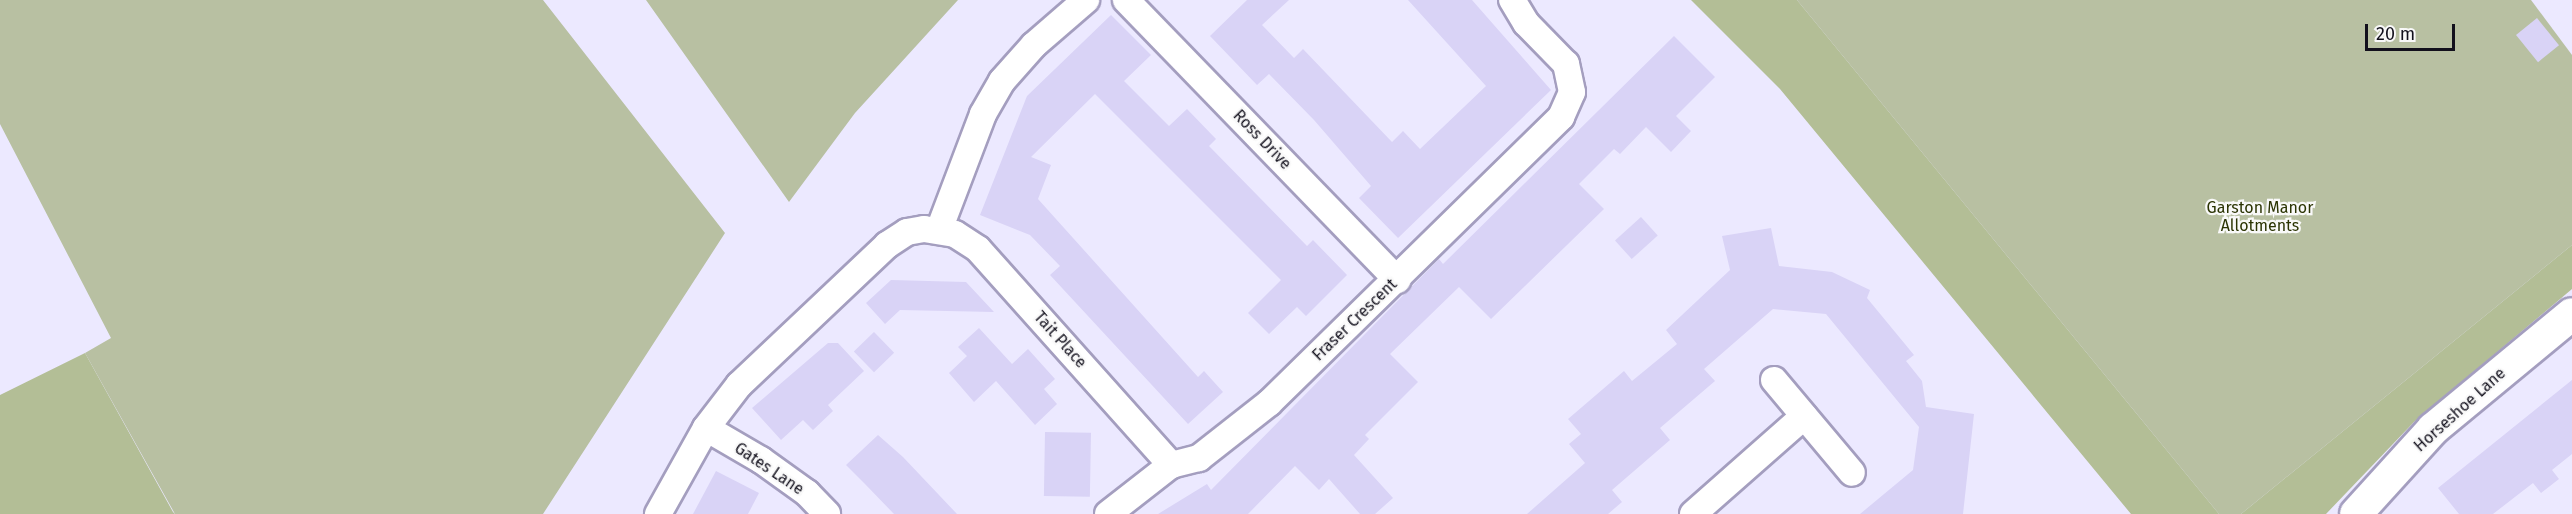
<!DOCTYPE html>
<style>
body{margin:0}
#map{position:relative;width:2572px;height:514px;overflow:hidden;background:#ece9ff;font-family:"Fira Sans",sans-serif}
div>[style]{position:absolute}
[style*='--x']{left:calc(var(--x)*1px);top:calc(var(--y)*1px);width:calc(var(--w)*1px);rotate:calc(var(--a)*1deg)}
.green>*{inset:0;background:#b8c0a2}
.forest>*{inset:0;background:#b3be96}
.building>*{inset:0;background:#d9d3f6;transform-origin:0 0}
.roads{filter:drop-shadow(2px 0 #a49ebf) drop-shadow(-2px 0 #a49ebf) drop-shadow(0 2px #a49ebf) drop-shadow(0 -2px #a49ebf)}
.minor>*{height:26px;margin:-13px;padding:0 13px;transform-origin:13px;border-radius:13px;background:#fff}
.tertiary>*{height:32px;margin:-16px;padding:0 16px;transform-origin:16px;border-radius:16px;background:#fff}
span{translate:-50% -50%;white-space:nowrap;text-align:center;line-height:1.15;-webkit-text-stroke:4.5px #f9f9f9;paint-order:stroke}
.street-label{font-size:16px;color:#12101c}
.park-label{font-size:16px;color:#2b3403}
.scale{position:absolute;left:2365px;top:24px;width:90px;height:27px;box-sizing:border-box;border:3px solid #12101c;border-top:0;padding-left:8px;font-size:18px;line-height:21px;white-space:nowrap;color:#12101c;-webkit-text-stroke:4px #f9f9f9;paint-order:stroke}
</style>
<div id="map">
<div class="green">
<div style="clip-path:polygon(0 0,543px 0,725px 233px,543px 514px,175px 514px,85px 353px,111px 338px,0 124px)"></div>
<div style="clip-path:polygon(646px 0,958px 0,855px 113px,789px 202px)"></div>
<div style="clip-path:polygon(1797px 0,2531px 0,2572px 55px,2572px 245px,2241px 514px,2219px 514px)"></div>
</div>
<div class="forest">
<div style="clip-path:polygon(1691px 0,1797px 0,2219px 514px,2131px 514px,1780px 89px)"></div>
<div style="clip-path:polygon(2572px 245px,2572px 289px,2414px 422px,2326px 514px,2241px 514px)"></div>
<div style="clip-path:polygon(85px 353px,173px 512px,175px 514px,0 514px,0 395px)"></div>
</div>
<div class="building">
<div style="clip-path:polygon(1247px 0,1289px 0,1262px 25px,1294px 58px,1303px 49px,1392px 142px,1403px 131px,1420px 149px,1486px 86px,1408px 0,1472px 0,1551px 90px,1398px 238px,1359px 198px,1371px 186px,1314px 120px,1269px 74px,1257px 85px,1210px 36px)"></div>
<div style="clip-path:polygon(1111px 15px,1151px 55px,1124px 81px,1169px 126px,1187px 109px,1216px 139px,1209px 146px,1307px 246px,1313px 240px,1347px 275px,1306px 316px,1297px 307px,1269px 334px,1248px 313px,1281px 280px,1095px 94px,1031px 157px,1051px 165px,1038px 199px,1198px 377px,1204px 371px,1223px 392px,1188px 424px,1050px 275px,1060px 266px,1030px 235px,980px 215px,1027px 96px)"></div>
<div style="left:2537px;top:18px;width:35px;height:27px;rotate:51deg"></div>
<div style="clip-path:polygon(1674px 36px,1715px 77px,1676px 116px,1691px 131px,1671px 152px,1646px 127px,1620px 154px,1614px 149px,1579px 184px,1604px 209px,1491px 319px,1459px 287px,1390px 354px,1418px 382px,1365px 435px,1369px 439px,1354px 455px,1393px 498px,1375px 514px,1360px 514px,1329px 479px,1319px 490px,1295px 466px,1248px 514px,1158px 514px,1207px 484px,1211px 490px,1439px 259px,1443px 264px)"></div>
<div style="left:1641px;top:217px;width:25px;height:35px;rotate:48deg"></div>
<div style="clip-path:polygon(1771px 228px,1779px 266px,1832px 272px,1870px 290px,1867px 298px,1914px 355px,1906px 361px,1922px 381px,1926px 407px,1974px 414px,1963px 514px,1860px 514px,1913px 470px,1919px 427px,1826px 314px,1773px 309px,1704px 369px,1715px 381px,1660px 428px,1670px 440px,1612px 490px,1622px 502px,1608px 514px,1527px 514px,1585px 463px,1569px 444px,1581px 434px,1568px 419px,1624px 371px,1632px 381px,1677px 344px,1666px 330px,1730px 270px,1722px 236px)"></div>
<div style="clip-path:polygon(891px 280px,966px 282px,994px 312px,900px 310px,885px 324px,866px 303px)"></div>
<div style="clip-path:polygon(979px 328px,1012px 364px,1028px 349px,1055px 379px,1044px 389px,1057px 404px,1035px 425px,996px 381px,974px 402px,949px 373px,967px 356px,958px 347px)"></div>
<div style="left:874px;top:332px;width:29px;height:28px;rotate:46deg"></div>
<div style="clip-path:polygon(828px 343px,838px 343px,864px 371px,828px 405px,833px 411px,813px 430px,803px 420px,781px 440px,752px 408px)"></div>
<div style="clip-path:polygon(2572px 380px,2572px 454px,2552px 470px,2559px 479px,2541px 493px,2533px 483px,2493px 514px,2459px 514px,2438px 488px)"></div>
<div style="left:1045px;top:432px;width:46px;height:64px;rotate:1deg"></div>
<div style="clip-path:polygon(878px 435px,903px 457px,957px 514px,894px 514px,865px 484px,846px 465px)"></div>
<div style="clip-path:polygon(716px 471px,759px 493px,748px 514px,693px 514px)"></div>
</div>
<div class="roads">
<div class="minor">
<div style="--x:1126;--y:0;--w:390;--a:45.9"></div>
<div style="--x:939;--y:230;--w:124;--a:-69.2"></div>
<div style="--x:983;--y:114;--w:38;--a:-60"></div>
<div style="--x:1002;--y:81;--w:48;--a:-48.4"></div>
<div style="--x:1034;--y:45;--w:69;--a:-40.9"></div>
<div style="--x:1774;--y:380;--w:121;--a:50"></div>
<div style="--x:706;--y:428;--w:64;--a:30.2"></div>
<div style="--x:761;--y:460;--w:57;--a:35.7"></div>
<div style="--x:807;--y:493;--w:29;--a:46"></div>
<div style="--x:658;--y:514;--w:98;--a:-60.8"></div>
<div style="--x:706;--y:428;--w:54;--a:-52.5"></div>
<div style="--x:739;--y:385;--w:204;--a:-43.4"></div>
<div style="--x:887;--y:245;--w:24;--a:-33"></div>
<div style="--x:907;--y:232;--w:17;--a:-10"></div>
<div style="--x:924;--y:229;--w:31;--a:9"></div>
<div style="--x:955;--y:234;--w:27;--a:33"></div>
<div style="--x:978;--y:249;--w:290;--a:48.2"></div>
<div style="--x:1108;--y:514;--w:80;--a:-37.9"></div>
<div style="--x:1171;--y:465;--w:29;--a:-14"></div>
<div style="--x:1199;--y:458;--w:89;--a:-38.2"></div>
<div style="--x:1269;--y:403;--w:409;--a:-44.4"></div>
<div style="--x:1561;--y:117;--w:27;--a:-66"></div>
<div style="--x:1572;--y:92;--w:29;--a:-102"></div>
<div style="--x:1566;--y:64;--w:57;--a:-134.3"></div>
<div style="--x:1526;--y:23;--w:27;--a:-121"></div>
<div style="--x:1693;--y:514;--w:148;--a:-41.4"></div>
</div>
<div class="tertiary">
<div style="--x:2356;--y:514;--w:115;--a:-47.8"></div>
<div style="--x:2433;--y:429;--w:180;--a:-39.6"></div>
</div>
</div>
<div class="street-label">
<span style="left:1262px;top:140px;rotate:46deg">Ross Drive</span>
<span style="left:1355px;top:320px;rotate:-44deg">Fraser Crescent</span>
<span style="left:1060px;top:340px;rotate:48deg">Tait Place</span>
<span style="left:2460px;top:410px;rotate:-42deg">Horseshoe Lane</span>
<span style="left:769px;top:469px;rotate:34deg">Gates Lane</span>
</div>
<div class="park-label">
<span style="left:2260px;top:217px">Garston Manor<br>Allotments</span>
</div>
<div class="scale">20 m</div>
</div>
